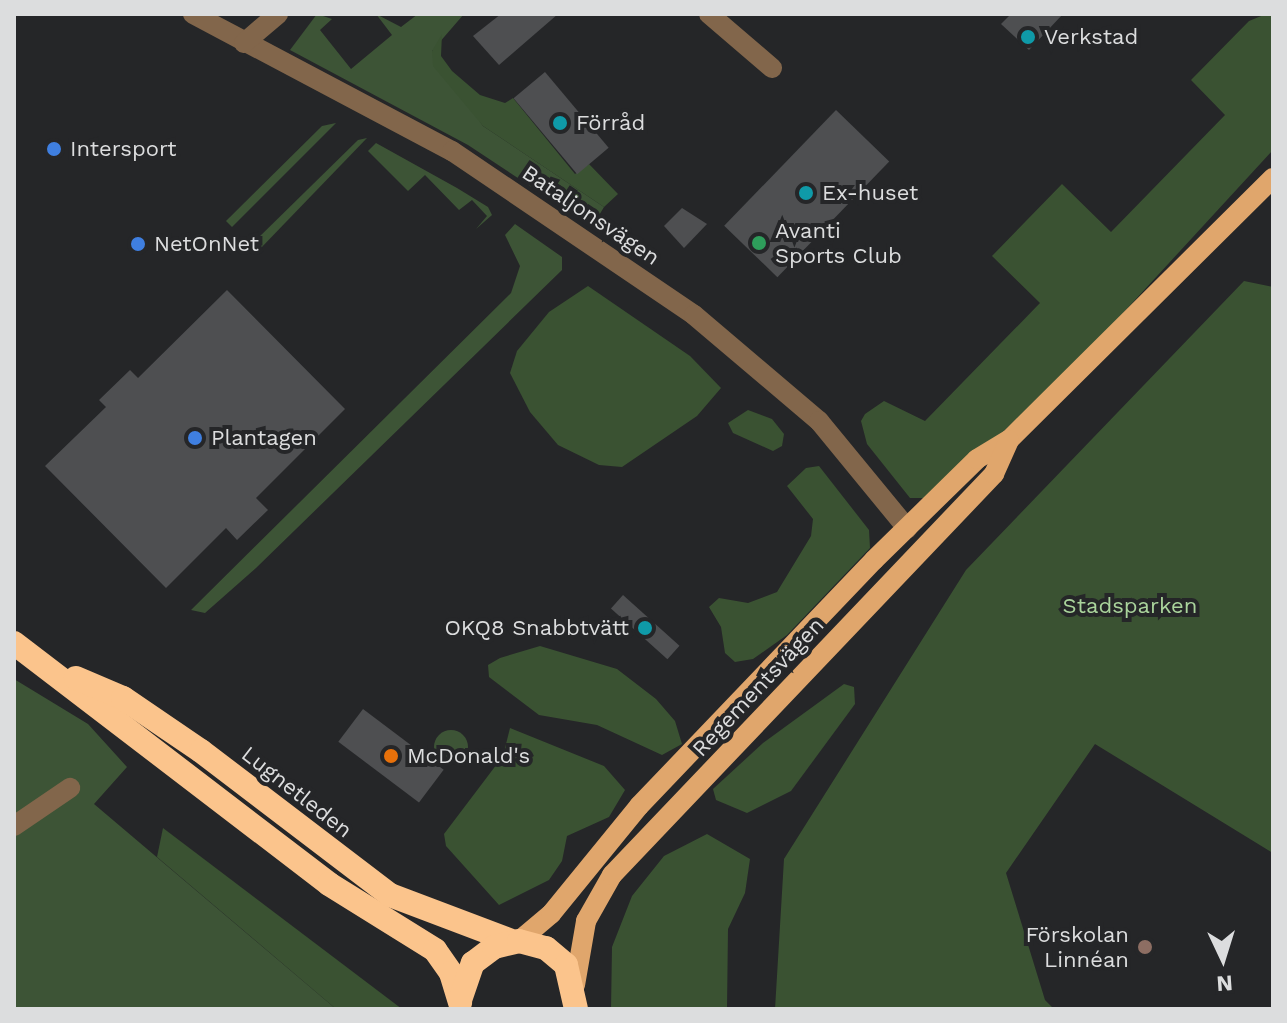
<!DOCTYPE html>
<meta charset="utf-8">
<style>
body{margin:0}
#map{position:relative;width:1287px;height:1023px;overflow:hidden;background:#252628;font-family:"Work Sans",sans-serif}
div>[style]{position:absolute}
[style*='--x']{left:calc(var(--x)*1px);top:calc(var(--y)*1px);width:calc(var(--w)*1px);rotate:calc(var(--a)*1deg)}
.green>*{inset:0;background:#3d5436}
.round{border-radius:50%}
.forest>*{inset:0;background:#3a5232}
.building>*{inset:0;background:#4e4f51;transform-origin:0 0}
.minor>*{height:20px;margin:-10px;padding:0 10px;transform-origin:10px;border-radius:10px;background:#82664b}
.major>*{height:20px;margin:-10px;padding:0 10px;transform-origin:10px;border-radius:10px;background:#e0a66c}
.highway>*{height:24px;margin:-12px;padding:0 12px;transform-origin:12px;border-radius:12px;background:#fbc48c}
.dots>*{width:22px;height:22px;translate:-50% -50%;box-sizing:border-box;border:4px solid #252628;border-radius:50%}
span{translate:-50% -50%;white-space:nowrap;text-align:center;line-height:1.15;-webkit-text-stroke:8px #252628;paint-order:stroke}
.poi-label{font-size:22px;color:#dcddde}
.left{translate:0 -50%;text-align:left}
.right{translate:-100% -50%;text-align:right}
.street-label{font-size:22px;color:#dcddde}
.park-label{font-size:22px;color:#aad49c}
.frame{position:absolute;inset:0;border:16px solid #dcddde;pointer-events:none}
.north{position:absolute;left:1183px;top:919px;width:80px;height:80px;-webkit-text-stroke:6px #252628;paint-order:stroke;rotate:176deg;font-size:22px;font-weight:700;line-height:32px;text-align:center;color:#dcddde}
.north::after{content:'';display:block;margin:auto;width:28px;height:36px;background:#dcddde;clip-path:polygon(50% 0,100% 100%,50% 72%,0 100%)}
</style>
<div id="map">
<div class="green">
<div style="clip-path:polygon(317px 14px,332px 19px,320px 30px,351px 69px,392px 35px,376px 14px,401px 27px,418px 14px,464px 14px,432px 51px,483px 126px,604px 207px,592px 227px,468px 145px,290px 50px)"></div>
<div style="clip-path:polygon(336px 123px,232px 227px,226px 221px,322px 126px)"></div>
<div style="clip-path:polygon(367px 138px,259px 250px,255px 250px,253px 243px,358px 140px)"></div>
<div style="clip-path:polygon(376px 143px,457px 188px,488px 207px,492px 215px,476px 229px,487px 216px,472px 200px,459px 210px,425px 175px,408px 191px,368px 151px)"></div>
<div style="clip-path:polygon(515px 224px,562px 257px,562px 270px,256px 568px,205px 613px,191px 610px,511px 293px,520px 266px,505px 235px)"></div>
<div style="clip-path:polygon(14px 679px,88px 724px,127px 767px,94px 804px,336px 1009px,14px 1009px)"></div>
<div class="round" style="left:434px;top:730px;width:34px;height:34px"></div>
</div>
<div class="forest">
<div style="clip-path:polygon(1266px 14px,1273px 16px,1273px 150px,1077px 363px,932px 498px,910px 498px,867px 444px,861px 421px,865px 414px,884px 401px,925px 421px,1040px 303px,992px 256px,1062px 184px,1111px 232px,1225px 115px,1191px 80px,1249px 21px)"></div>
<div style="clip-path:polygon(442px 34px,441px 56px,452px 71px,480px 95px,505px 103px,513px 98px,575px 174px,589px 164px,618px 194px,604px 207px,483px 126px,433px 66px,432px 51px)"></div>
<div style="clip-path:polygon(1244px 281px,1273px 287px,1273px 853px,1095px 744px,1006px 873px,1045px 1000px,1054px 1009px,775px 1009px,784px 859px,966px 570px)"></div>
<div style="clip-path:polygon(588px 286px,690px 356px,721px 388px,697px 416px,622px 467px,599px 465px,558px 445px,530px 412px,510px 373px,517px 351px,549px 312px)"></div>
<div style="clip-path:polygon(748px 410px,772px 419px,784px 434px,782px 446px,773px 451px,733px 433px,728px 423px)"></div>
<div style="clip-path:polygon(819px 466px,869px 530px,870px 548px,787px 635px,753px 659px,735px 662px,725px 653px,721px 627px,709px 607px,719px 598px,748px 603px,777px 592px,811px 536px,813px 519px,787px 486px,806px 468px)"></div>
<div style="clip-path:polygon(540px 646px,617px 669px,656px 699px,675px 721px,682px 744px,662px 755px,597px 725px,539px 715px,489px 677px,488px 665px,500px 658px)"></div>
<div style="clip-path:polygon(844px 684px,854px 687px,855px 704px,791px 791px,747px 813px,716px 800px,713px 789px,763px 743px)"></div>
<div style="clip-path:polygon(510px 728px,604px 766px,625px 790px,609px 817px,567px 836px,562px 861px,549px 880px,499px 905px,446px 846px,444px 834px,503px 756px)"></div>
<div style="clip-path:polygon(163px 828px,402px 1009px,336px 1009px,157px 857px)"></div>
<div style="clip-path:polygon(707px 834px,750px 859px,745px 893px,728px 929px,727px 1009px,611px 1009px,612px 947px,632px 896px,664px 856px)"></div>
</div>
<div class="building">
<div style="clip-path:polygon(501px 14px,558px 14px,499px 65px,473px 36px)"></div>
<div style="clip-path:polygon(1011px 14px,1063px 14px,1029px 50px,1001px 24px)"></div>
<div style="left:545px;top:72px;width:99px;height:41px;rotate:50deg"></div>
<div style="left:836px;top:110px;width:74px;height:161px;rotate:44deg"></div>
<div style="clip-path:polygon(682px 208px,707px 224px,684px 248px,664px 226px)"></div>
<div style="clip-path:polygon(227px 290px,345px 409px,256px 498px,268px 510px,237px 540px,226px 528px,166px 588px,45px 466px,106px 407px,99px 400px,130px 370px,138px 378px)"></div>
<div style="left:623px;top:595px;width:76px;height:18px;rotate:42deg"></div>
<div style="left:363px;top:709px;width:101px;height:41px;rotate:37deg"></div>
</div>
<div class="minor">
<div style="--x:193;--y:14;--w:293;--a:27.9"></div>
<div style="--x:452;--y:151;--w:292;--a:34.1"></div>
<div style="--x:694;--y:315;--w:164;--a:40.3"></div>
<div style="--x:819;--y:421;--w:139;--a:50.6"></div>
<div style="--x:709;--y:14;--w:83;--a:40.6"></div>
<div style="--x:244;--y:43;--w:45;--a:-40.5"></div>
<div style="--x:14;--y:826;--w:68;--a:-34.2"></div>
</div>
<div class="major">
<div style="--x:519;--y:941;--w:42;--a:-40.2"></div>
<div style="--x:551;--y:914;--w:139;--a:-50.8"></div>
<div style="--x:639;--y:806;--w:340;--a:-46.3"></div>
<div style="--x:874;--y:560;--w:144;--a:-44.4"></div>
<div style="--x:977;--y:459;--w:37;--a:-31"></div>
<div style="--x:1009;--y:440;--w:372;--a:-44.8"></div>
<div style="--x:575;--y:985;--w:65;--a:-80.2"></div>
<div style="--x:586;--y:921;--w:53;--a:-60.5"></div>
<div style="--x:612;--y:875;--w:554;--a:-46.39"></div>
<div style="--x:994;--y:474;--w:37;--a:-66"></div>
</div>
<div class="highway">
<div style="--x:14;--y:643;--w:397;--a:37.4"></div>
<div style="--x:329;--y:884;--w:125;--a:31.9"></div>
<div style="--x:435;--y:950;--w:28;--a:55"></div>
<div style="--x:451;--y:973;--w:31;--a:73"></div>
<div style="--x:76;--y:678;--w:51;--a:23.1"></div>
<div style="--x:123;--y:698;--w:94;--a:34.2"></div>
<div style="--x:201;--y:751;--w:238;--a:37.3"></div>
<div style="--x:390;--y:895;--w:130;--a:20.7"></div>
<div style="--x:460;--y:1000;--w:39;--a:-71"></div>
<div style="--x:473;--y:963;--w:26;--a:-37"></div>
<div style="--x:494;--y:947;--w:26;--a:-13"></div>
<div style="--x:519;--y:941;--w:28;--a:15"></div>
<div style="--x:546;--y:948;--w:26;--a:40"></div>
<div style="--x:566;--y:965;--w:45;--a:77.2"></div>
</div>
<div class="dots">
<div style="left:1028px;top:37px;background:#0f9aa8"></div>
<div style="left:560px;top:123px;background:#0f9aa8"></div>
<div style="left:54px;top:149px;background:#3f7fe0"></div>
<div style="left:806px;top:193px;background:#0f9aa8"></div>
<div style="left:759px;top:243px;background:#2e9e5b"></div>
<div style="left:138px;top:244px;background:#3f7fe0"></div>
<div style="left:195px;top:438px;background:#3f7fe0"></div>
<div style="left:645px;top:628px;background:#0f9aa8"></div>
<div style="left:391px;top:756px;background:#e8710a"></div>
<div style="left:1145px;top:947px;background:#8d6e63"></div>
</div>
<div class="poi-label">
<span class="left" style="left:1044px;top:37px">Verkstad</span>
<span class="left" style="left:576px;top:123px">Förråd</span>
<span class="left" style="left:70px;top:149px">Intersport</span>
<span class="left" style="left:822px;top:193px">Ex-huset</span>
<span class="left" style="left:775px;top:243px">Avanti<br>Sports Club</span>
<span class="left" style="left:154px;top:244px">NetOnNet</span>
<span class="left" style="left:211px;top:438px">Plantagen</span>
<span class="right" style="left:629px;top:628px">OKQ8 Snabbtvätt</span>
<span class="left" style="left:407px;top:756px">McDonald's</span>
<span class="right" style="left:1129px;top:947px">Förskolan<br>Linnéan</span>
</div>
<div class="street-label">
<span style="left:591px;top:215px;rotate:34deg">Bataljonsvägen</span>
<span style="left:758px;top:687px;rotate:-47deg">Regementsvägen</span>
<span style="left:297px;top:792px;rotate:38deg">Lugnetleden</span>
</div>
<div class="park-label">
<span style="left:1130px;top:606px">Stadsparken</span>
</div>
<div class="frame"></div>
<div class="north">N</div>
</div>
